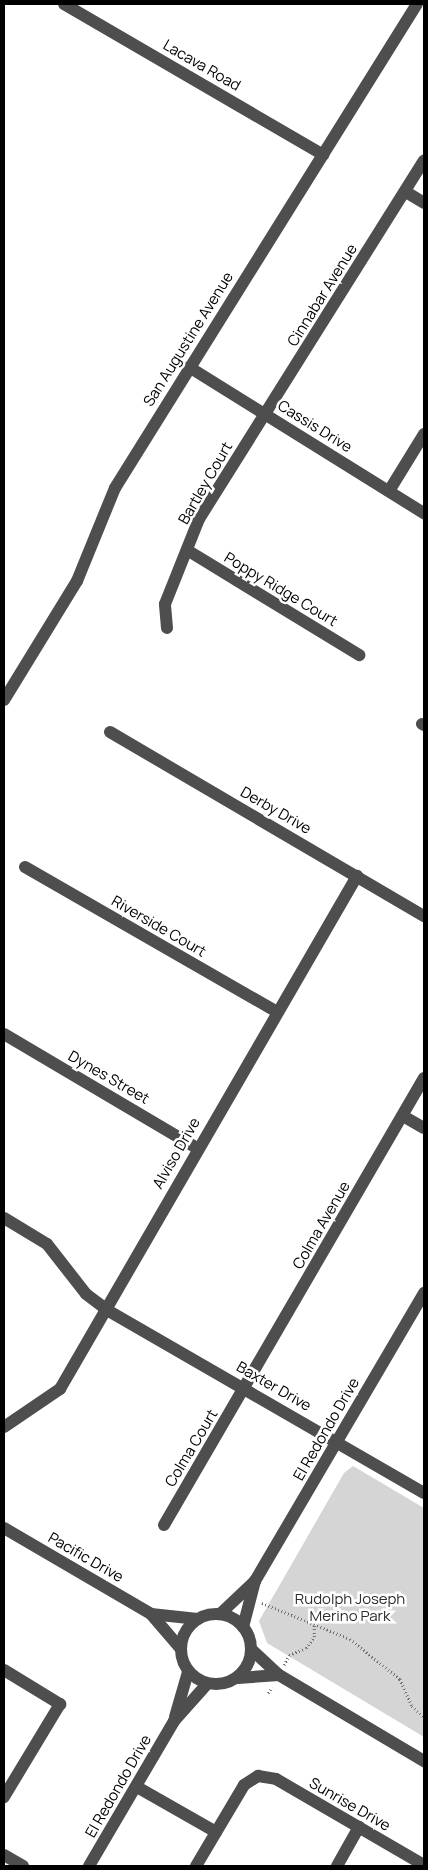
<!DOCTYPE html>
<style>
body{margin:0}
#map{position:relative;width:428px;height:1870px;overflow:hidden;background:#fff;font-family:Manrope,sans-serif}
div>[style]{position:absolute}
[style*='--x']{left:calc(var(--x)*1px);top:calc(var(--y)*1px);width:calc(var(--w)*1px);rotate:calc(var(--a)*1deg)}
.green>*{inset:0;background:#d5d5d5}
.path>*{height:2.5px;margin-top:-1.25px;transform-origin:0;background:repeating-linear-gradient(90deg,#707070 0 1px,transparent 0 3.5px)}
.minor>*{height:12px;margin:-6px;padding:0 6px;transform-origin:6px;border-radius:6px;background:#4e4e4e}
.minor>.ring{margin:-6px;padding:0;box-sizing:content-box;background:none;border:12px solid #4e4e4e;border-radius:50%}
span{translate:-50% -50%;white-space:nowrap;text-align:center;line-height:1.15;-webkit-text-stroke:5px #fff;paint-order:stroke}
.street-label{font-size:15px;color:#000}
.park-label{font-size:15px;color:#2c2c2c}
.frame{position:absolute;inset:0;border:5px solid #000;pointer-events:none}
</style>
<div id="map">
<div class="green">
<div style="clip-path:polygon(353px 1466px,424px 1508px,424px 1737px,267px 1643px,259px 1621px,344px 1473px)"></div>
</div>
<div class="path">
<div style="--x:262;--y:1603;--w:95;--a:22.2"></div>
<div style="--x:350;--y:1639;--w:64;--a:38.7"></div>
<div style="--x:400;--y:1679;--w:30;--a:66"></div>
<div style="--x:412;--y:1706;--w:16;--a:43"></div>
<div style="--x:284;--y:1665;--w:11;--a:-63"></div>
<div style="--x:289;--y:1655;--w:18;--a:-22"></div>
<div style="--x:306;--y:1648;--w:14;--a:-54"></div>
<div style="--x:314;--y:1637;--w:12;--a:-90"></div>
<div style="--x:268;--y:1693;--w:7;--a:-56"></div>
</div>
<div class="minor">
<div style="--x:64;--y:4;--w:300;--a:30.2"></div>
<div style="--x:406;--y:192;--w:21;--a:31"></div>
<div style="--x:189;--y:367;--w:277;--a:31.9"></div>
<div style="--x:389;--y:491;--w:67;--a:-58.4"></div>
<div style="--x:187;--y:550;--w:202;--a:31.4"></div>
<div style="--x:167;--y:628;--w:24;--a:-95"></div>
<div style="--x:165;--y:604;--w:92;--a:-68.2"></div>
<div style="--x:199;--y:519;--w:423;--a:-57.9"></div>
<div style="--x:4;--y:700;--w:140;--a:-58.5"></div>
<div style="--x:77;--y:581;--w:100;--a:-67.8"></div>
<div style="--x:115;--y:488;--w:570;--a:-58.04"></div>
<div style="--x:422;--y:724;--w:2;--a:27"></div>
<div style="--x:110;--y:732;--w:364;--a:30.4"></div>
<div style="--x:25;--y:867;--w:291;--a:29.9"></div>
<div style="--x:4;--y:1034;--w:224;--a:30.6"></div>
<div style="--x:403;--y:1116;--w:24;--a:30"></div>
<div style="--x:4;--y:1218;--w:50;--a:31.2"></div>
<div style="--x:47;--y:1244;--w:63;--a:52"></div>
<div style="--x:86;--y:1294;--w:26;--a:37"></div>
<div style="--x:107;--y:1310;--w:366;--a:30"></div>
<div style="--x:4;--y:1427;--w:68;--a:-34.2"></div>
<div style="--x:60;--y:1389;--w:593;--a:-59.93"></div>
<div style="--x:164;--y:1525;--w:517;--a:-59.82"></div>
<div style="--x:4;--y:1528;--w:170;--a:30.3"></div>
<div style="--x:151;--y:1614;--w:45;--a:49.5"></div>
<div class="ring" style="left:181px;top:1614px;width:58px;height:58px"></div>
<div style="--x:151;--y:1614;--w:47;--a:6.1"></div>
<div style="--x:220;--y:1614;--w:48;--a:-43.3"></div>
<div style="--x:255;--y:1581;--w:334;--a:-59.6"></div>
<div style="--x:243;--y:1627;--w:48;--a:-75.4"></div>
<div style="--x:252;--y:1650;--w:37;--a:43"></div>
<div style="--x:279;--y:1675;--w:169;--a:30.7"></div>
<div style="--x:4;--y:1670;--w:66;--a:31.3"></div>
<div style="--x:60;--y:1704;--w:109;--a:121.1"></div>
<div style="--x:238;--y:1678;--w:41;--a:-4.2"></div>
<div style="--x:175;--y:1717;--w:47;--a:-73.9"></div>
<div style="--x:137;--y:1787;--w:91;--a:29.7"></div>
<div style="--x:4;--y:1855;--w:22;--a:30"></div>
<div style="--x:89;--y:1866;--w:168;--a:-59.6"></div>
<div style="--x:174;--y:1721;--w:50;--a:-48.3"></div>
<div style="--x:196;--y:1866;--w:94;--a:-59.3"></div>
<div style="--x:244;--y:1785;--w:17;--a:-33"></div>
<div style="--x:258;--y:1776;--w:18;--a:9"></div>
<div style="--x:276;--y:1779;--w:171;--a:30.2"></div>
<div style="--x:337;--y:1866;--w:45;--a:-60.6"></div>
</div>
<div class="street-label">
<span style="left:202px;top:65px;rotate:30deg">Lacava Road</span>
<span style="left:322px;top:295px;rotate:-58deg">Cinnabar Avenue</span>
<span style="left:188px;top:339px;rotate:-58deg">San Augustine Avenue</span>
<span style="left:315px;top:426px;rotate:32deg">Cassis Drive</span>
<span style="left:205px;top:483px;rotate:-60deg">Bartley Court</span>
<span style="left:281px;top:589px;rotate:31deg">Poppy Ridge Court</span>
<span style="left:276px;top:810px;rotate:30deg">Derby Drive</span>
<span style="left:159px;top:926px;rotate:30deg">Riverside Court</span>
<span style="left:109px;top:1077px;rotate:30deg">Dynes Street</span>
<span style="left:176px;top:1153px;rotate:-60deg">Alviso Drive</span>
<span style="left:321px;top:1225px;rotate:-60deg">Colma Avenue</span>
<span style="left:274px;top:1386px;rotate:30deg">Baxter Drive</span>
<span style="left:326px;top:1429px;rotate:-60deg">El Redondo Drive</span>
<span style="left:191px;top:1448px;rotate:-59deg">Colma Court</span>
<span style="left:86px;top:1557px;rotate:30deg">Pacific Drive</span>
<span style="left:118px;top:1786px;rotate:-60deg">El Redondo Drive</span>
<span style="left:350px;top:1804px;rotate:30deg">Sunrise Drive</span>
</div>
<div class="park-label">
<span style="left:350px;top:1607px">Rudolph Joseph<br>Merino Park</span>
</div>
<div class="frame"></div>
</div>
